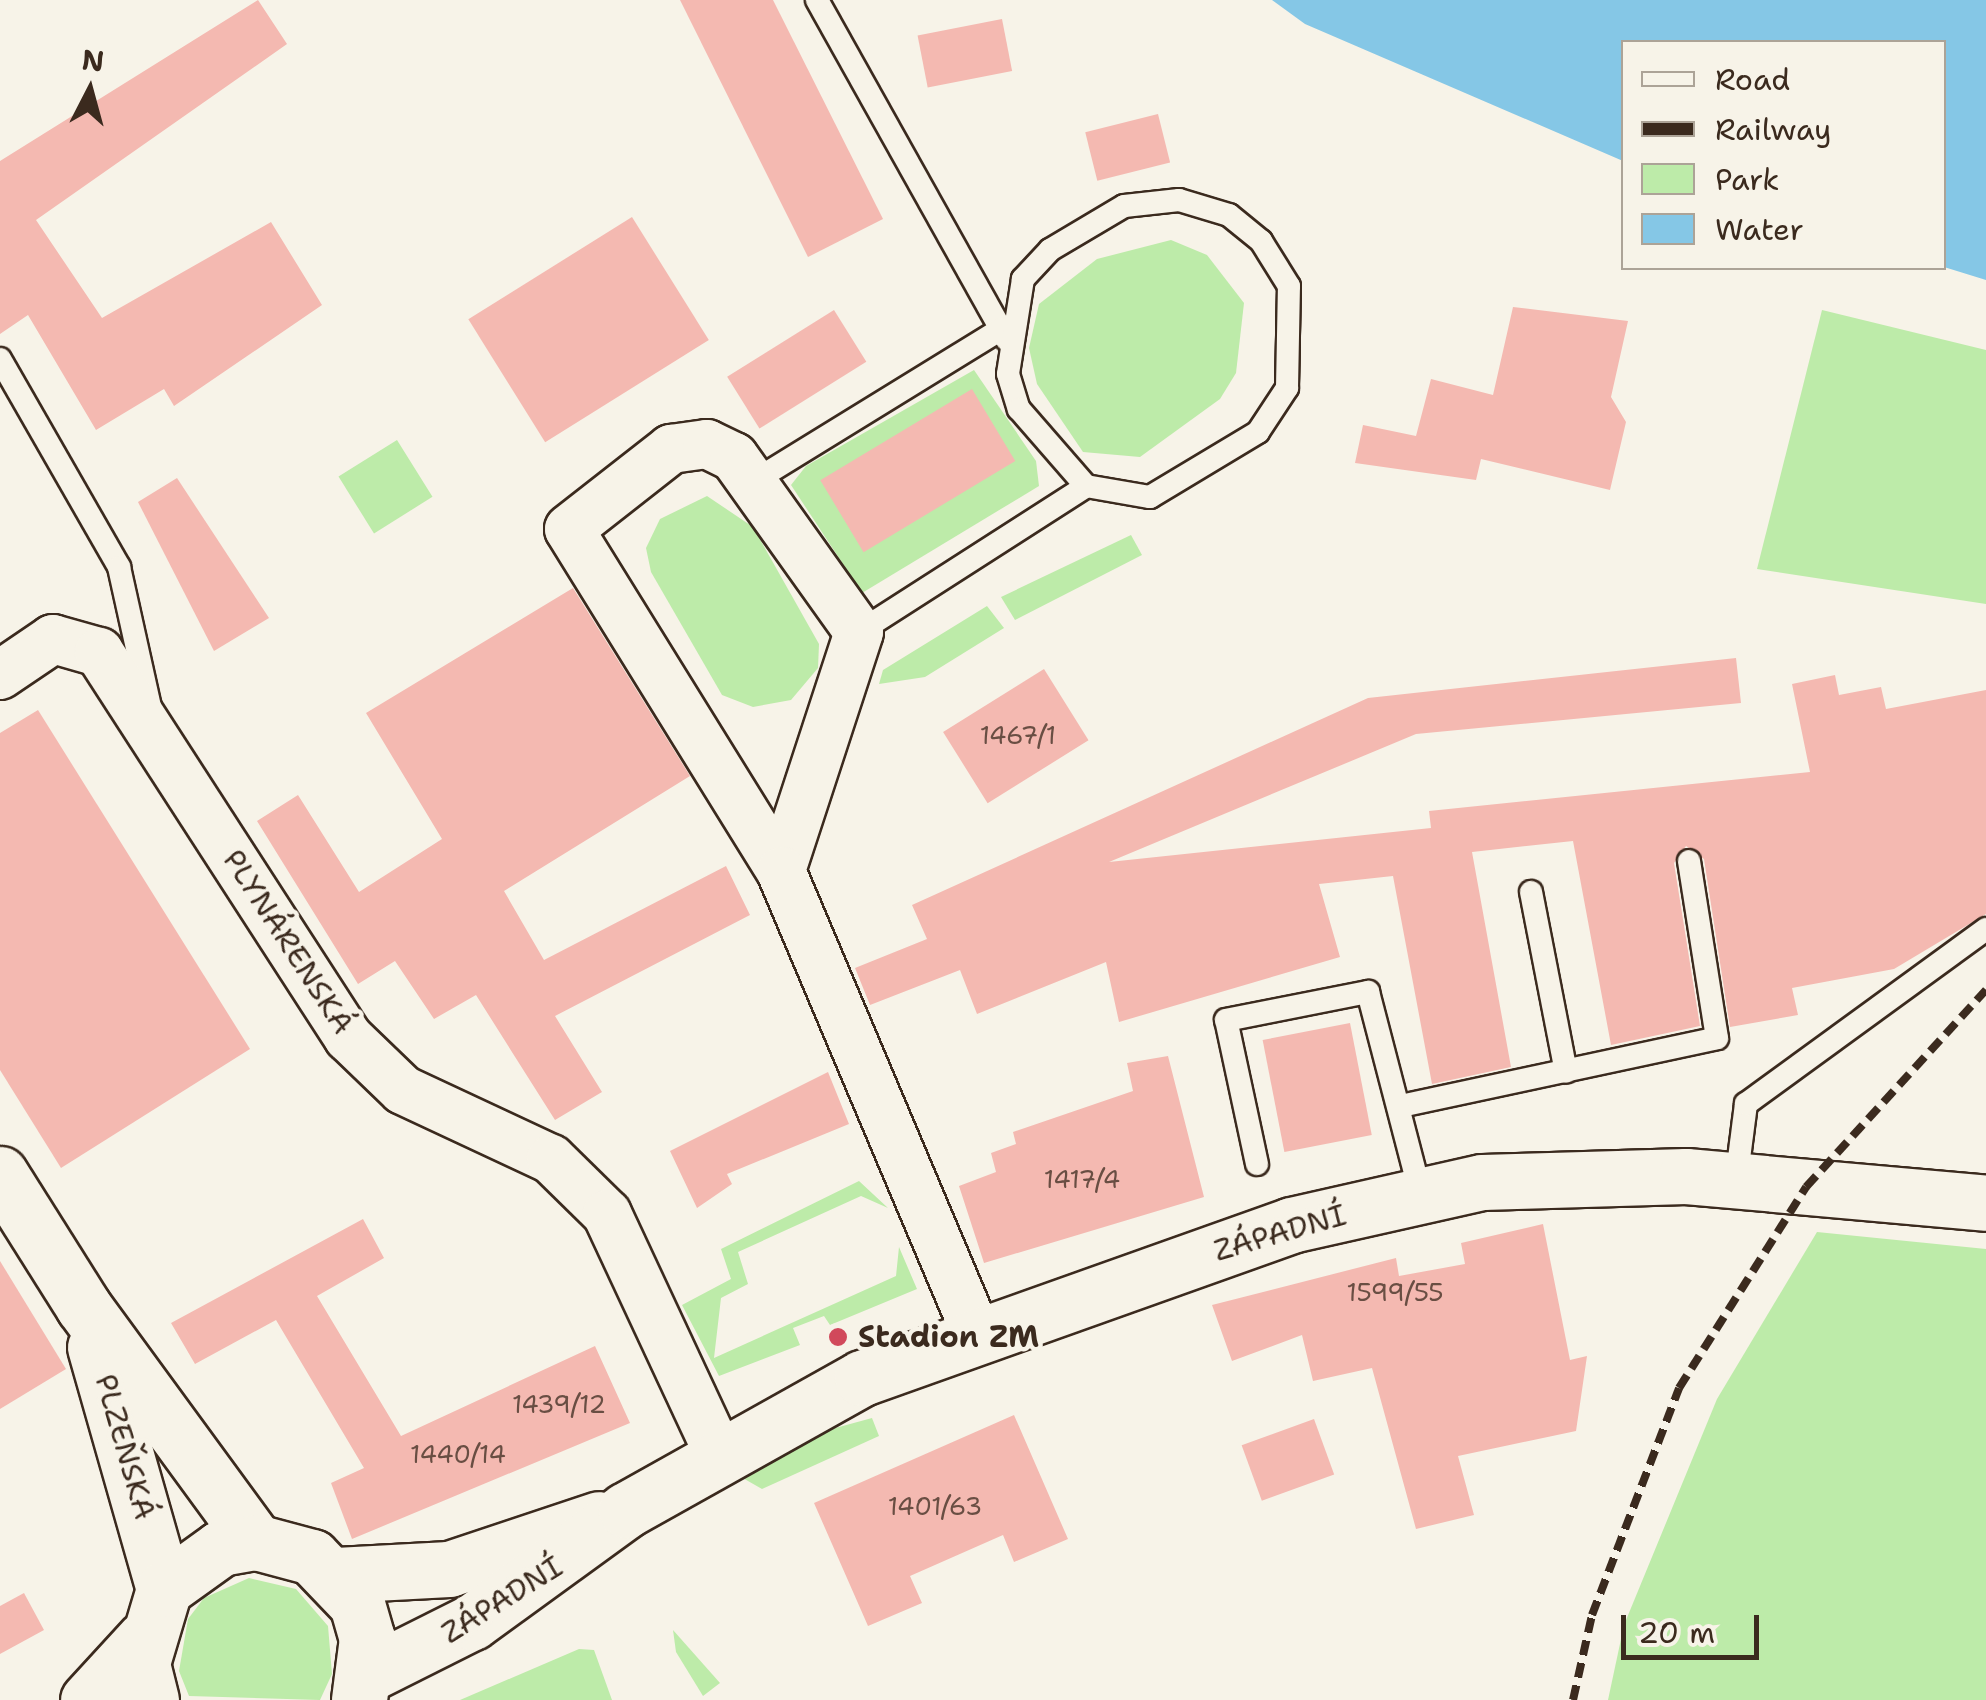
<!DOCTYPE html>
<meta charset="utf-8">
<style>
body{margin:0}
#map{position:relative;width:1986px;height:1700px;overflow:hidden;background:#f7f3e8;font-family:"Shantell Sans",sans-serif}
div>[style]{position:absolute}
[style*='--x']{left:calc(var(--x)*1px);top:calc(var(--y)*1px);width:calc(var(--w)*1px);rotate:calc(var(--a)*1deg)}
.green>*{inset:0;background:#bdeba9;transform-origin:0 0}
.water>*{inset:0;background:#85c7e6}
.building>*{inset:0;background:#f4b9b1;transform-origin:0 0}
.roads{filter:drop-shadow(2px 0 #3b2a1e) drop-shadow(-2px 0 #3b2a1e) drop-shadow(0 2px #3b2a1e) drop-shadow(0 -2px #3b2a1e)}
.service>*{height:22px;margin:-11px;padding:0 11px;transform-origin:11px;border-radius:11px;background:#f7f3e8}
.minor>*{height:48px;margin:-24px;padding:0 24px;transform-origin:24px;border-radius:24px;background:#f7f3e8}
.tertiary>*{height:55px;margin:-27.5px;padding:0 27.5px;transform-origin:27.5px;border-radius:27.5px;background:#f7f3e8}
.rail>*{height:8px;margin-top:-4px;transform-origin:0;background:repeating-linear-gradient(90deg,#3b2a1e 0 15px,transparent 0 23px)}
.dots>*{width:28px;height:28px;translate:-50% -50%;box-sizing:border-box;border:5px solid #f7f3e8;border-radius:50%}
span{translate:-50% -50%;white-space:nowrap;text-align:center;line-height:1.15;-webkit-text-stroke:9px #f7f3e8;paint-order:stroke}
.number-label{font-size:25px;color:#694e43}
.number-label span{-webkit-text-stroke-width:0}
.street-label{font-size:30px;color:#3b2a1e}
.poi-label{font-size:30px;color:#3b2a1e;font-weight:700}
.left{translate:0 -50%;text-align:left}
.legend{position:absolute;left:1621px;top:40px;width:325px;height:230px;box-sizing:border-box;background:#f7f3e8;border:2px solid #aca397;margin:0;padding:12px 18px;list-style:none;font-size:30px;color:#3b2a1e}
.legend li{display:flex;align-items:center;gap:20px;height:50px}
.legend b{width:50px;border:2px solid #aca397}
.north{position:absolute;left:40px;top:40px;width:100px;height:100px;-webkit-text-stroke:8px #f7f3e8;paint-order:stroke;rotate:6deg;font-size:28px;font-weight:700;line-height:40px;text-align:center;color:#3b2a1e}
.north::after{content:'';display:block;margin:auto;width:35px;height:45px;background:#3b2a1e;clip-path:polygon(50% 0,100% 100%,50% 72%,0 100%)}
.scale{position:absolute;left:1621px;top:1615px;width:138px;height:45px;box-sizing:border-box;border:5px solid #3b2a1e;border-top:0;padding-left:12px;font-size:30px;line-height:35px;white-space:nowrap;color:#3b2a1e;-webkit-text-stroke:8px #f7f3e8;paint-order:stroke}
</style>
<div id="map">
<div class="green">
<div style="clip-path:polygon(1171px 240px,1207px 255px,1244px 303px,1236px 373px,1220px 399px,1140px 457px,1083px 452px,1037px 384px,1029px 348px,1039px 304px,1097px 259px)"></div>
<div style="clip-path:polygon(1822px 310px,1986px 350px,1986px 604px,1757px 569px)"></div>
<div style="clip-path:polygon(974px 370px,1036px 461px,1039px 486px,862px 593px,791px 485px,806px 466px)"></div>
<div style="left:397px;top:440px;width:67px;height:69px;rotate:58deg"></div>
<div style="clip-path:polygon(707px 496px,753px 527px,819px 644px,818px 668px,791px 700px,753px 707px,722px 695px,651px 572px,646px 548px,660px 519px)"></div>
<div style="clip-path:polygon(1131px 535px,1142px 555px,1015px 620px,1001px 597px)"></div>
<div style="clip-path:polygon(987px 606px,1004px 628px,925px 677px,879px 684px,883px 670px)"></div>
<div style="clip-path:polygon(859px 1181px,888px 1208px,861px 1196px,738px 1252px,748px 1284px,721px 1298px,714px 1358px,896px 1276px,899px 1247px,917px 1289px,830px 1325px,824px 1316px,793px 1328px,800px 1345px,719px 1376px,682px 1305px,731px 1279px,721px 1249px)"></div>
<div style="clip-path:polygon(1817px 1232px,1986px 1249px,1986px 1700px,1608px 1700px,1624px 1625px,1717px 1399px)"></div>
<div style="clip-path:polygon(872px 1418px,879px 1436px,762px 1489px,734px 1473px,799px 1438px)"></div>
<div style="clip-path:polygon(249px 1578px,296px 1589px,328px 1626px,332px 1674px,320px 1700px,189px 1696px,179px 1671px,188px 1619px,204px 1598px)"></div>
<div style="clip-path:polygon(673px 1630px,720px 1683px,703px 1696px,676px 1652px)"></div>
<div style="clip-path:polygon(579px 1649px,594px 1650px,612px 1700px,460px 1700px)"></div>
</div>
<div class="water">
<div style="clip-path:polygon(1272px 0,1986px 0,1986px 280px,1944px 267px,1944px 42px,1624px 42px,1623px 161px,1305px 24px)"></div>
</div>
<div class="building">
<div style="clip-path:polygon(258px 0,287px 44px,36px 220px,102px 318px,271px 222px,322px 305px,174px 406px,164px 389px,96px 430px,28px 315px,0 334px,0 161px)"></div>
<div style="clip-path:polygon(680px 0,773px 0,883px 219px,808px 257px)"></div>
<div style="left:1002px;top:19px;width:53px;height:86px;rotate:79deg"></div>
<div style="left:1158px;top:114px;width:50px;height:75px;rotate:76deg"></div>
<div style="left:632px;top:217px;width:145px;height:193px;rotate:58deg"></div>
<div style="clip-path:polygon(1513px 307px,1628px 321px,1611px 397px,1626px 422px,1610px 490px,1481px 459px,1476px 480px,1355px 463px,1363px 425px,1416px 436px,1431px 379px,1493px 395px)"></div>
<div style="left:834px;top:310px;width:61px;height:126px;rotate:58deg"></div>
<div style="left:972px;top:389px;width:84px;height:177px;rotate:59deg"></div>
<div style="clip-path:polygon(177px 478px,269px 618px,214px 651px,138px 502px)"></div>
<div style="clip-path:polygon(573px 588px,690px 776px,504px 891px,544px 960px,726px 866px,750px 915px,555px 1016px,602px 1092px,555px 1120px,476px 995px,434px 1019px,395px 961px,358px 984px,257px 821px,298px 795px,359px 892px,442px 839px,366px 713px)"></div>
<div style="clip-path:polygon(1736px 658px,1741px 703px,1416px 734px,1109px 862px,1431px 828px,1429px 811px,1810px 772px,1792px 684px,1835px 675px,1839px 695px,1881px 687px,1886px 709px,1986px 690px,1986px 914px,1894px 969px,1792px 988px,1798px 1015px,1730px 1027px,1704px 859px,1686px 846px,1674px 863px,1700px 1026px,1611px 1045px,1573px 841px,1472px 852px,1511px 1067px,1432px 1084px,1393px 876px,1319px 884px,1340px 957px,1119px 1022px,1106px 962px,977px 1014px,960px 970px,870px 1005px,855px 968px,927px 939px,912px 905px,1368px 698px)"></div>
<div style="left:1044px;top:669px;width:84px;height:119px;rotate:58deg"></div>
<div style="clip-path:polygon(38px 710px,250px 1049px,61px 1168px,0 1070px,0 733px)"></div>
<div style="left:1350px;top:1023px;width:114px;height:89px;rotate:79deg"></div>
<div style="clip-path:polygon(1168px 1056px,1204px 1197px,984px 1263px,959px 1186px,996px 1172px,991px 1153px,1016px 1144px,1013px 1132px,1133px 1091px,1127px 1063px)"></div>
<div style="clip-path:polygon(828px 1072px,849px 1124px,727px 1174px,732px 1184px,697px 1208px,670px 1151px)"></div>
<div style="clip-path:polygon(363px 1219px,384px 1258px,317px 1296px,401px 1436px,595px 1346px,630px 1423px,352px 1539px,331px 1483px,364px 1468px,276px 1320px,195px 1364px,171px 1323px)"></div>
<div style="clip-path:polygon(1543px 1224px,1570px 1360px,1587px 1356px,1576px 1431px,1458px 1456px,1474px 1515px,1416px 1529px,1372px 1368px,1313px 1381px,1302px 1335px,1232px 1361px,1212px 1305px,1396px 1258px,1399px 1276px,1465px 1264px,1461px 1243px)"></div>
<div style="clip-path:polygon(0 1261px,66px 1369px,0 1409px)"></div>
<div style="clip-path:polygon(1014px 1415px,1068px 1539px,1014px 1562px,1003px 1535px,910px 1576px,922px 1603px,868px 1626px,814px 1503px)"></div>
<div style="left:1314px;top:1419px;width:59px;height:77px;rotate:70deg"></div>
<div style="clip-path:polygon(24px 1593px,44px 1630px,0 1654px,0 1606px)"></div>
</div>
<div class="roads">
<div class="service">
<div style="--x:817;--y:0;--w:389;--a:60.8"></div>
<div style="--x:0;--y:359;--w:240;--a:60.2"></div>
<div style="--x:119;--y:567;--w:143;--a:77.5"></div>
<div style="--x:754;--y:481;--w:290;--a:-31.6"></div>
<div style="--x:859;--y:632;--w:270;--a:-32.7"></div>
<div style="--x:1086;--y:486;--w:65;--a:9.8"></div>
<div style="--x:1150;--y:497;--w:126;--a:-31"></div>
<div style="--x:1258;--y:432;--w:53;--a:-56.6"></div>
<div style="--x:1287;--y:388;--w:102;--a:-88.9"></div>
<div style="--x:1289;--y:286;--w:53;--a:-121.9"></div>
<div style="--x:1261;--y:241;--w:41;--a:-140.9"></div>
<div style="--x:1229;--y:215;--w:52;--a:-163.3"></div>
<div style="--x:1179;--y:200;--w:55;--a:173.8"></div>
<div style="--x:1124;--y:206;--w:86;--a:149.3"></div>
<div style="--x:1050;--y:250;--w:40;--a:133"></div>
<div style="--x:1023;--y:279;--w:96;--a:99"></div>
<div style="--x:1008;--y:374;--w:37;--a:73"></div>
<div style="--x:1019;--y:409;--w:102;--a:49"></div>
<div style="--x:1531;--y:892;--w:183;--a:79"></div>
<div style="--x:1401;--y:1106;--w:323;--a:-12.1"></div>
<div style="--x:1717;--y:1038;--w:179;--a:-99"></div>
<div style="--x:1257;--y:1164;--w:147;--a:-102.1"></div>
<div style="--x:1226;--y:1020;--w:145;--a:-11.2"></div>
<div style="--x:1368;--y:992;--w:210;--a:75.4"></div>
<div style="--x:1736;--y:1182;--w:79;--a:-82.7"></div>
<div style="--x:1746;--y:1104;--w:297;--a:-36.1"></div>
</div>
<div class="minor">
<div style="--x:0;--y:675;--w:64;--a:-34.2"></div>
<div style="--x:53;--y:639;--w:48;--a:15.8"></div>
<div style="--x:99;--y:652;--w:459;--a:57.1"></div>
<div style="--x:348;--y:1037;--w:76;--a:43.9"></div>
<div style="--x:403;--y:1090;--w:163;--a:25"></div>
<div style="--x:551;--y:1159;--w:78;--a:44.5"></div>
<div style="--x:607;--y:1214;--w:267;--a:65"></div>
<div style="--x:781;--y:871;--w:402;--a:-121.8"></div>
<div style="--x:569;--y:529;--w:130;--a:-38.1"></div>
<div style="--x:671;--y:449;--w:36;--a:-8"></div>
<div style="--x:707;--y:444;--w:30;--a:26"></div>
<div style="--x:734;--y:457;--w:215;--a:54.5"></div>
<div style="--x:859;--y:632;--w:251;--a:108.1"></div>
<div style="--x:781;--y:871;--w:499;--a:67.1"></div>
</div>
<div class="tertiary">
<div style="--x:0;--y:1174;--w:156;--a:57.8"></div>
<div style="--x:83;--y:1306;--w:293;--a:53.8"></div>
<div style="--x:95;--y:1347;--w:252;--a:74.1"></div>
<div style="--x:336;--y:1575;--w:113;--a:-3"></div>
<div style="--x:449;--y:1569;--w:158;--a:-18.4"></div>
<div style="--x:368;--y:1674;--w:116;--a:-26.6"></div>
<div style="--x:472;--y:1622;--w:190;--a:-36"></div>
<div style="--x:626;--y:1510;--w:270;--a:-29.2"></div>
<div style="--x:862;--y:1378;--w:455;--a:-19.6"></div>
<div style="--x:1291;--y:1225;--w:196;--a:-12.7"></div>
<div style="--x:1482;--y:1182;--w:204;--a:-1.7"></div>
<div style="--x:1686;--y:1176;--w:301;--a:5.1"></div>
<div style="--x:88;--y:1700;--w:84;--a:-47.4"></div>
<div style="--x:151;--y:1700;--w:38;--a:-104"></div>
<div style="--x:142;--y:1663;--w:77;--a:-73.4"></div>
<div style="--x:164;--y:1589;--w:70;--a:-35.7"></div>
<div style="--x:221;--y:1548;--w:36;--a:-10"></div>
<div style="--x:256;--y:1542;--w:58;--a:15"></div>
<div style="--x:312;--y:1557;--w:65;--a:46.2"></div>
<div style="--x:357;--y:1604;--w:35;--a:74"></div>
<div style="--x:367;--y:1638;--w:63;--a:97.4"></div>
</div>
</div>
<div class="rail">
<div style="--x:1573;--y:1700;--w:87;--a:-77.4"></div>
<div style="--x:1592;--y:1615;--w:243;--a:-69"></div>
<div style="--x:1679;--y:1388;--w:238;--a:-57.7"></div>
<div style="--x:1806;--y:1187;--w:267;--a:-47.6"></div>
</div>
<div class="dots">
<div style="left:838px;top:1337px;background:#d1495b"></div>
</div>
<div class="number-label">
<span style="left:1018px;top:735px">1467/1</span>
<span style="left:1082px;top:1179px">1417/4</span>
<span style="left:1395px;top:1292px">1599/55</span>
<span style="left:559px;top:1404px">1439/12</span>
<span style="left:458px;top:1454px">1440/14</span>
<span style="left:935px;top:1506px">1401/63</span>
</div>
<div class="street-label">
<span style="left:288px;top:942px;rotate:57deg">PLYNÁRENSKÁ</span>
<span style="left:1280px;top:1233px;rotate:-16deg">ZÁPADNÍ</span>
<span style="left:125px;top:1447px;rotate:74deg">PLZEŇSKÁ</span>
<span style="left:502px;top:1600px;rotate:-32deg">ZÁPADNÍ</span>
</div>
<div class="poi-label">
<span class="left" style="left:858px;top:1337px">Stadion ZM</span>
</div>
<ul class="legend">
<li><b style="height:12px;background:#f7f3e8"></b>Road</li>
<li><b style="height:12px;background:#3b2a1e"></b>Railway</li>
<li><b style="height:28px;background:#bdeba9"></b>Park</li>
<li><b style="height:28px;background:#85c7e6"></b>Water</li>
</ul>
<div class="north">N</div>
<div class="scale">20 m</div>
</div>
